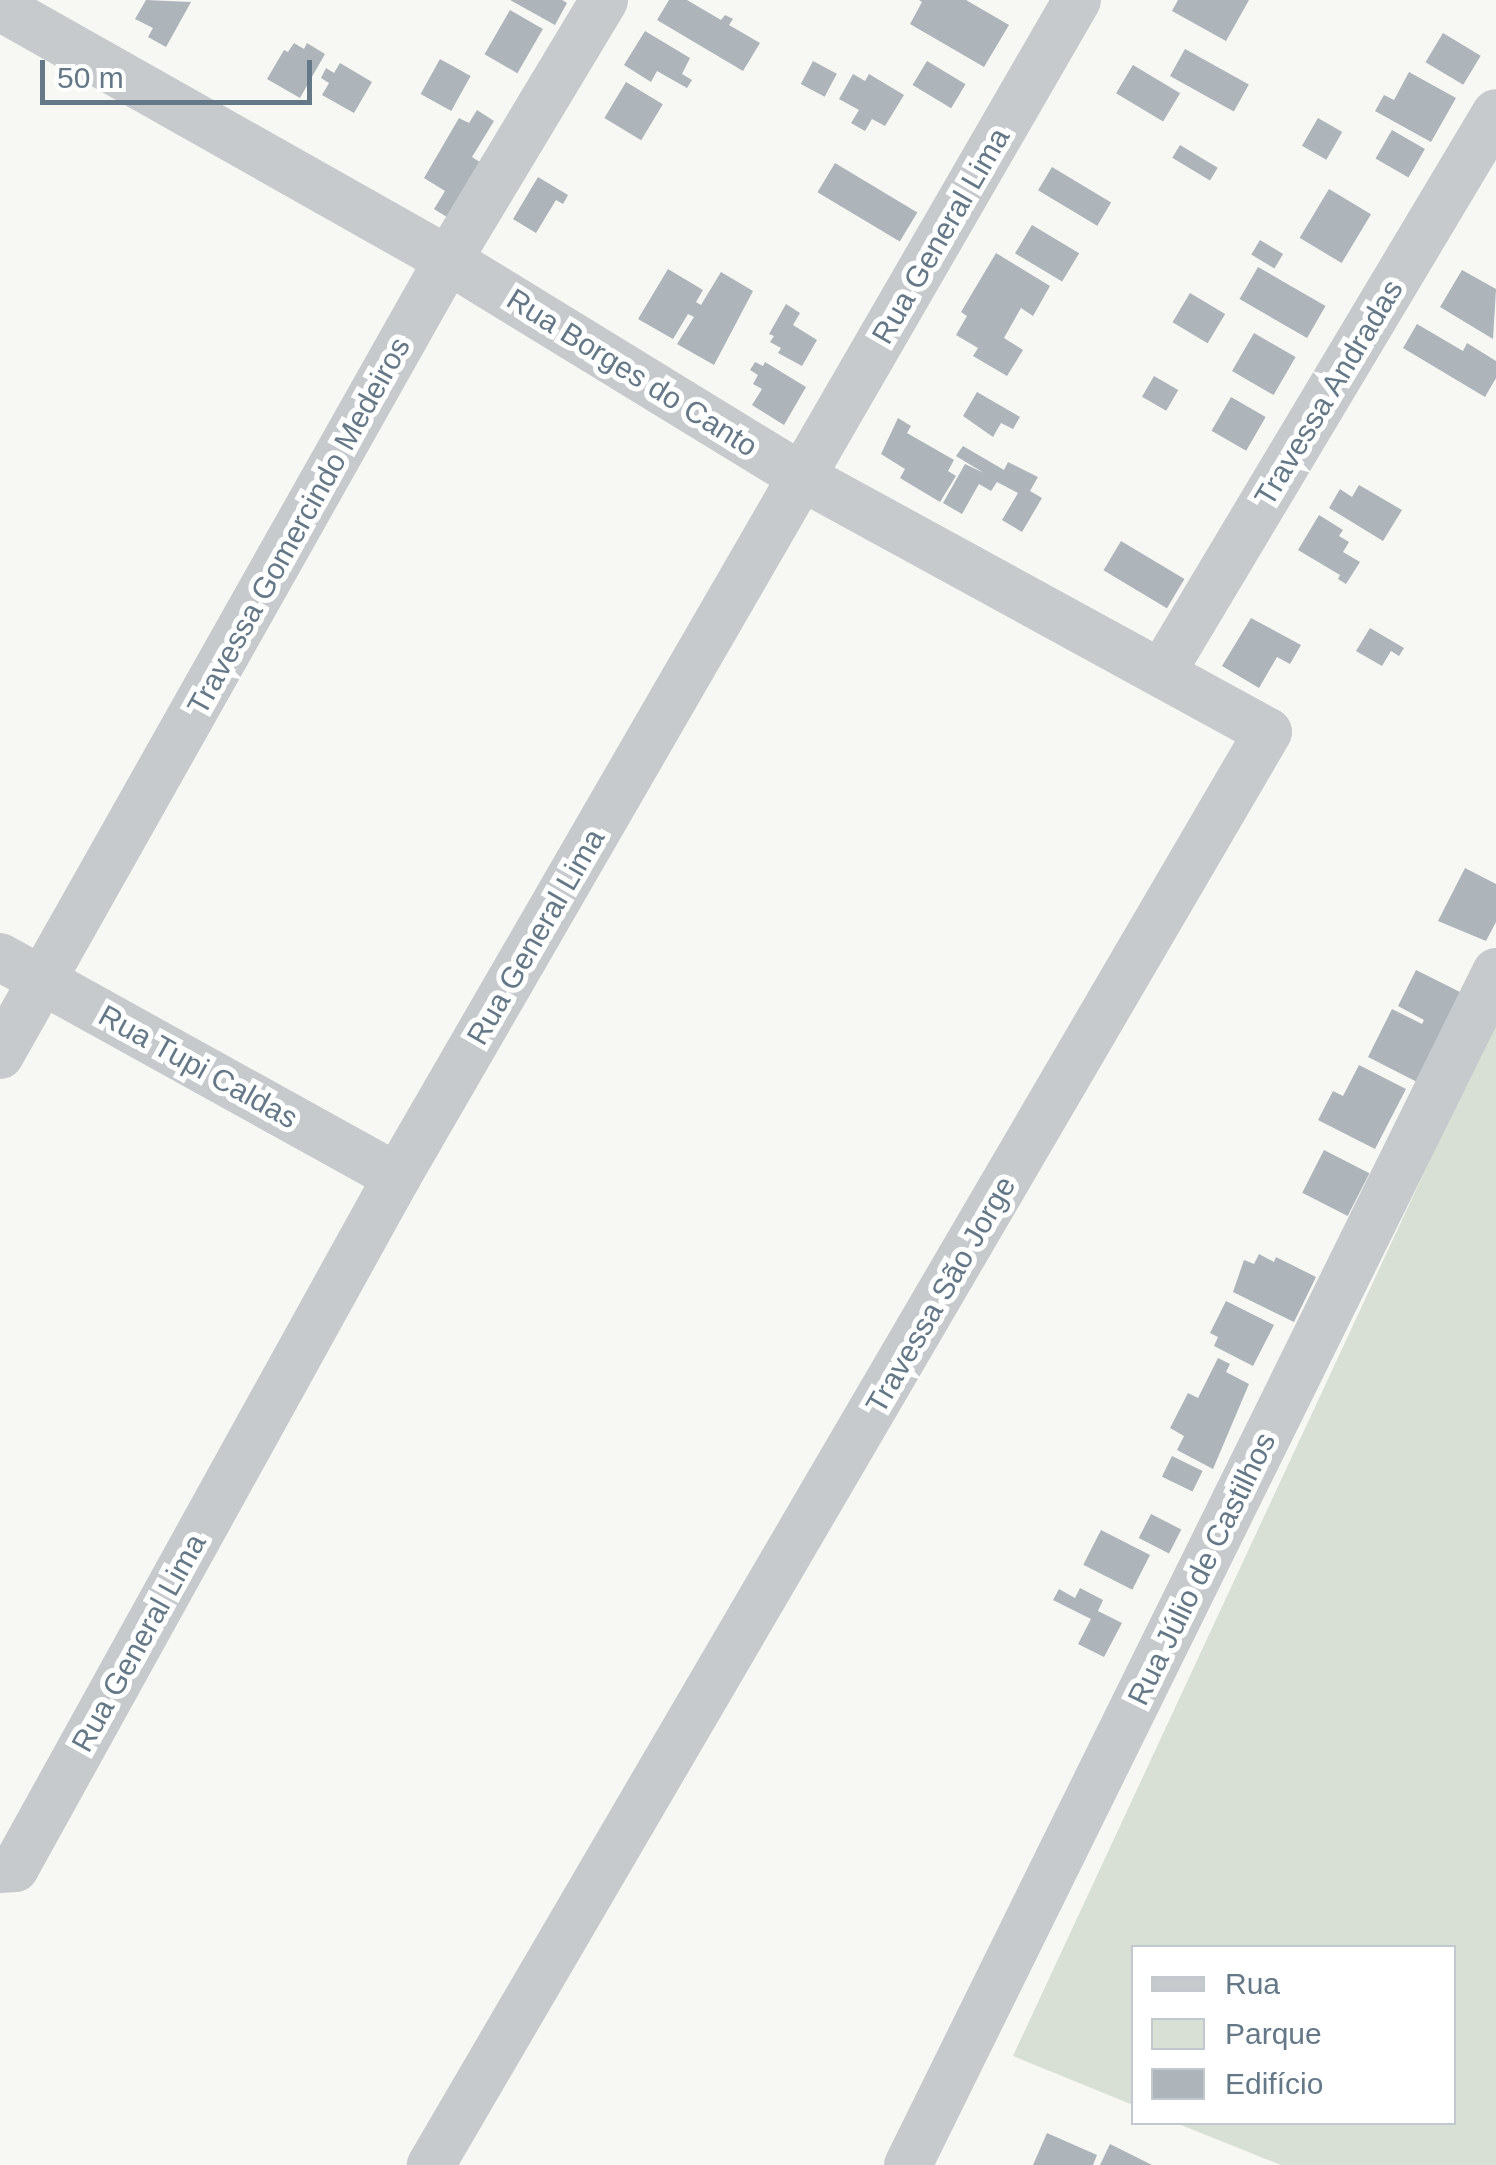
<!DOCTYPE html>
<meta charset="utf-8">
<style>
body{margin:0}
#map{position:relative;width:1496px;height:2165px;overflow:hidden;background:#f7f7f3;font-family:Helvetica,sans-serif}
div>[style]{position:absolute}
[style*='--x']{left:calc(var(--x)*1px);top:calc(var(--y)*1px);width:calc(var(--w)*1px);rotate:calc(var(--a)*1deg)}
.green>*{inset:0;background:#d8dfd4}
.building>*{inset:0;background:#adb5bb;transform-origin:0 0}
.minor>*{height:48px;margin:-24px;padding:0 24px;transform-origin:24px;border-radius:24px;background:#c6cacd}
span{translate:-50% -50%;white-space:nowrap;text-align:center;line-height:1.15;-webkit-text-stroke:10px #fff;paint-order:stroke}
.street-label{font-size:30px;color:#647887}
.legend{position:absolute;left:1131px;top:1945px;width:325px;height:180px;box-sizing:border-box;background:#fff;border:2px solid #c1c9cf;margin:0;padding:12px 18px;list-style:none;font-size:30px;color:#647887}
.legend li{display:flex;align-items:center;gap:20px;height:50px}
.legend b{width:50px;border:2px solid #c1c9cf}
.scale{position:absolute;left:40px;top:60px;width:272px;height:45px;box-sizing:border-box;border:5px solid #647887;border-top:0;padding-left:12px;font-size:30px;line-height:35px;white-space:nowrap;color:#647887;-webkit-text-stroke:8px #fff;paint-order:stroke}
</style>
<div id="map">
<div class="green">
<div style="clip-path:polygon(1496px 1018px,1496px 2165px,1281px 2165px,1176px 2123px,1454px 2122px,1454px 1948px,1134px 1948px,1133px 2105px,1013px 2056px)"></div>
</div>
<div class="building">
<div style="clip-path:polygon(146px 0,191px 2px,166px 47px,148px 37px,153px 28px,135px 19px)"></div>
<div style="clip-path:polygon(510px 0,562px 0,567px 3px,555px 25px)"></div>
<div style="clip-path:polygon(669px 0,687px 0,721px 20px,725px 15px,733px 19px,729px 25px,760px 43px,743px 71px,657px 20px)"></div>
<div style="clip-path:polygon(919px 0,966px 0,1009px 25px,984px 67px,910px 24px,922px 2px)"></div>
<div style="clip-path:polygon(1178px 0,1249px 0,1226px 41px,1172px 11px)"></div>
<div style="left:510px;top:10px;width:38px;height:51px;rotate:30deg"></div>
<div style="clip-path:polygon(645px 31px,690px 58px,682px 74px,692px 80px,687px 88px,657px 71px,651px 82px,624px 65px)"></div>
<div style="left:1443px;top:33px;width:44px;height:34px;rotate:31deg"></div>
<div style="clip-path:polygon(294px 43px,304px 49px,307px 43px,325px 54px,300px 98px,267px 79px,284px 50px,288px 52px)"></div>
<div style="left:1185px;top:49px;width:73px;height:31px;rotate:29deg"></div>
<div style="left:440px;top:59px;width:35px;height:40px;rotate:29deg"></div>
<div style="left:813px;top:61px;width:27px;height:26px;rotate:28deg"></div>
<div style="left:927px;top:61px;width:45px;height:28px;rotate:31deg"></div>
<div style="clip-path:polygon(340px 63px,372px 82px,354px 113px,322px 95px,329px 83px,321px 78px,326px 68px,334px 73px)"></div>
<div style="left:1133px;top:65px;width:55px;height:33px;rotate:31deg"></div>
<div style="clip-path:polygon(1409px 72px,1456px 98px,1431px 142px,1375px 111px,1384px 95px,1394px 100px)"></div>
<div style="clip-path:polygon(853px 74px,865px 81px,869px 74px,904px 95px,885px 126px,872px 119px,865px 131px,851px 123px,859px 110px,839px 99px)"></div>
<div style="left:626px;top:82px;width:43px;height:42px;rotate:31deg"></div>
<div style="clip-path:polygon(477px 110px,494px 121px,472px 157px,483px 164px,450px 219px,434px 209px,445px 191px,424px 178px,459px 118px,469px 123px)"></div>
<div style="left:1318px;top:118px;width:28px;height:32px;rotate:30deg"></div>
<div style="left:1392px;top:130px;width:38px;height:33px;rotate:30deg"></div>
<div style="left:1180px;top:145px;width:44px;height:15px;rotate:31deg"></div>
<div style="left:835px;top:163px;width:96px;height:34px;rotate:31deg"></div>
<div style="left:1052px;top:167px;width:69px;height:27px;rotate:31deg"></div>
<div style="clip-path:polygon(538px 177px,568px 195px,563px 204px,556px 200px,536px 233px,513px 219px)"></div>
<div style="left:1329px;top:189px;width:49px;height:57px;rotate:31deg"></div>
<div style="left:1032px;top:225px;width:55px;height:33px;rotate:31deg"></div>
<div style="left:1260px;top:240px;width:27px;height:17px;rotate:31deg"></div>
<div style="clip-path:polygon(996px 253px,1050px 286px,1033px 316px,1021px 308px,1004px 338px,1023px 350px,1007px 376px,973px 356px,978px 348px,956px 335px,967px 316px,961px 312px)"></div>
<div style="left:1258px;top:267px;width:78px;height:37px;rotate:30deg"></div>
<div style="clip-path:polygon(668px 269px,703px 290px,696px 302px,701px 305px,721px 272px,753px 291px,714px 365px,677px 344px,694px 317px,688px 314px,673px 339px,638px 319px)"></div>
<div style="clip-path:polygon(1462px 270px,1496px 289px,1493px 339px,1440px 307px)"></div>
<div style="left:1190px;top:293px;width:41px;height:34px;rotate:31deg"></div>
<div style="clip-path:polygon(786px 304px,800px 313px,793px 325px,817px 340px,802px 366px,778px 353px,781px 348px,770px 342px,774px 336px,769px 334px)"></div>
<div style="clip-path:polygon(1417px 324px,1463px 351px,1467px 343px,1496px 361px,1496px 378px,1485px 397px,1403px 348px)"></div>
<div style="left:1254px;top:333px;width:48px;height:44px;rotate:30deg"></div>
<div style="clip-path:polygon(755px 362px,763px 366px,765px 362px,806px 387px,784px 425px,752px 405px,762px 389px,753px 384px,758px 375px,750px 370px)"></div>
<div style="left:1154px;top:376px;width:28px;height:24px;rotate:30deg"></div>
<div style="clip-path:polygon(977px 392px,1020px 417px,1013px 429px,1001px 423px,993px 437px,963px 416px)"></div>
<div style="left:1231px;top:397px;width:40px;height:39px;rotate:30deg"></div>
<div style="clip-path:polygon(898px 418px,911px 426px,907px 433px,954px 460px,948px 471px,956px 476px,940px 502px,900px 478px,905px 469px,881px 454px)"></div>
<div style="clip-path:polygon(963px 446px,1004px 470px,1008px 462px,1038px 477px,1030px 491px,1042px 498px,1022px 532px,1002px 520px,1018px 493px,997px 482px,991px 491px,979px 484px,962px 514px,943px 503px,965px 464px,984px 473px,956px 456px)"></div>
<div style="clip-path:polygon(1359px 485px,1402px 510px,1383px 541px,1329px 508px,1340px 489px,1352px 497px)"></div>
<div style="clip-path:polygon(1319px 515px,1343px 530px,1339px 536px,1349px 542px,1343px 552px,1360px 562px,1346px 584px,1338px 579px,1340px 575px,1298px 550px)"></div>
<div style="left:1121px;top:541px;width:74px;height:34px;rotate:31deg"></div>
<div style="clip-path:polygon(1251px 618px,1301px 645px,1290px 664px,1277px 657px,1259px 688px,1222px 666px)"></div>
<div style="clip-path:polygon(1370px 628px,1404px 648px,1399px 656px,1391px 651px,1382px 666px,1356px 651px)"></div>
<div style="clip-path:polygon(1465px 868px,1496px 884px,1496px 922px,1486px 941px,1438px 921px)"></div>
<div style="clip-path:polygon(1416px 970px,1466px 995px,1425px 1086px,1368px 1057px,1392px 1009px,1422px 1024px,1424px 1020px,1398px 1006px)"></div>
<div style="clip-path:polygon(1359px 1065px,1406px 1089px,1375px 1149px,1318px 1120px,1333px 1091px,1343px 1096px)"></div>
<div style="left:1324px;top:1150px;width:51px;height:48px;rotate:27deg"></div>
<div style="clip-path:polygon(1259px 1254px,1274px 1262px,1276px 1257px,1316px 1277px,1294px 1322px,1233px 1292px,1244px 1260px,1254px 1264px)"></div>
<div style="clip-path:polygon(1226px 1301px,1274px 1325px,1253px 1366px,1214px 1346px,1218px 1337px,1210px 1333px)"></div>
<div style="clip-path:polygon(1218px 1358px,1230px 1364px,1226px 1372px,1249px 1384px,1213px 1469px,1177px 1450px,1184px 1436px,1170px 1428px,1188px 1393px,1198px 1398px)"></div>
<div style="left:1172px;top:1456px;width:34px;height:23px;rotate:26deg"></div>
<div style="left:1151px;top:1514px;width:34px;height:27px;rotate:27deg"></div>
<div style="left:1101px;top:1530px;width:55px;height:39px;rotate:27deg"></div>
<div style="clip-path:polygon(1080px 1588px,1103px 1600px,1098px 1611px,1122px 1623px,1104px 1657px,1078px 1644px,1091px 1619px,1053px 1600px,1059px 1589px,1075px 1598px)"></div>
<div style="clip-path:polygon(1047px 2133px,1097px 2155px,1093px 2165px,1033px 2165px)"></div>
<div style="clip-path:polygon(1110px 2144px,1152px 2165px,1100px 2165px)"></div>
</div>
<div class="minor">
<div style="--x:0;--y:7;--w:515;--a:29.45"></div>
<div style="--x:448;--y:260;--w:415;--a:31.5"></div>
<div style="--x:802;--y:477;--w:531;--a:28.69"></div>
<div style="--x:1268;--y:732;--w:1660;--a:120.29"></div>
<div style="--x:1162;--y:672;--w:651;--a:-59.14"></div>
<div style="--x:0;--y:957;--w:454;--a:29"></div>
<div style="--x:0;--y:1055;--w:913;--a:-60.6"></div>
<div style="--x:448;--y:260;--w:303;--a:-59"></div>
<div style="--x:0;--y:1869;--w:15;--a:-4"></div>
<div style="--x:15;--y:1868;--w:790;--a:-61.07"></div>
<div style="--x:397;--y:1177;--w:1359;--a:-59.98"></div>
<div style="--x:908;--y:2165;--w:1330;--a:-63.76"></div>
</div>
<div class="street-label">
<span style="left:941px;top:236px;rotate:-60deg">Rua General Lima</span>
<span style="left:632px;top:373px;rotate:32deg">Rua Borges do Canto</span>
<span style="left:1329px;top:393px;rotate:-59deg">Travessa Andradas</span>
<span style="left:299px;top:526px;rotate:-61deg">Travessa Gomercindo Medeiros</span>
<span style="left:536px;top:937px;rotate:-60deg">Rua General Lima</span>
<span style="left:198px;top:1067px;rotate:29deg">Rua Tupi Caldas</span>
<span style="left:941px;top:1295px;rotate:-60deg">Travessa São Jorge</span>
<span style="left:1202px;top:1569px;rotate:-64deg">Rua Júlio de Castilhos</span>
<span style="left:139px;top:1643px;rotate:-61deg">Rua General Lima</span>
</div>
<ul class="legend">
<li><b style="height:12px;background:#c6cacd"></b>Rua</li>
<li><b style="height:28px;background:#d8dfd4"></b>Parque</li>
<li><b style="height:28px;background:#adb5bb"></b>Edifício</li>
</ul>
<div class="scale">50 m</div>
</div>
